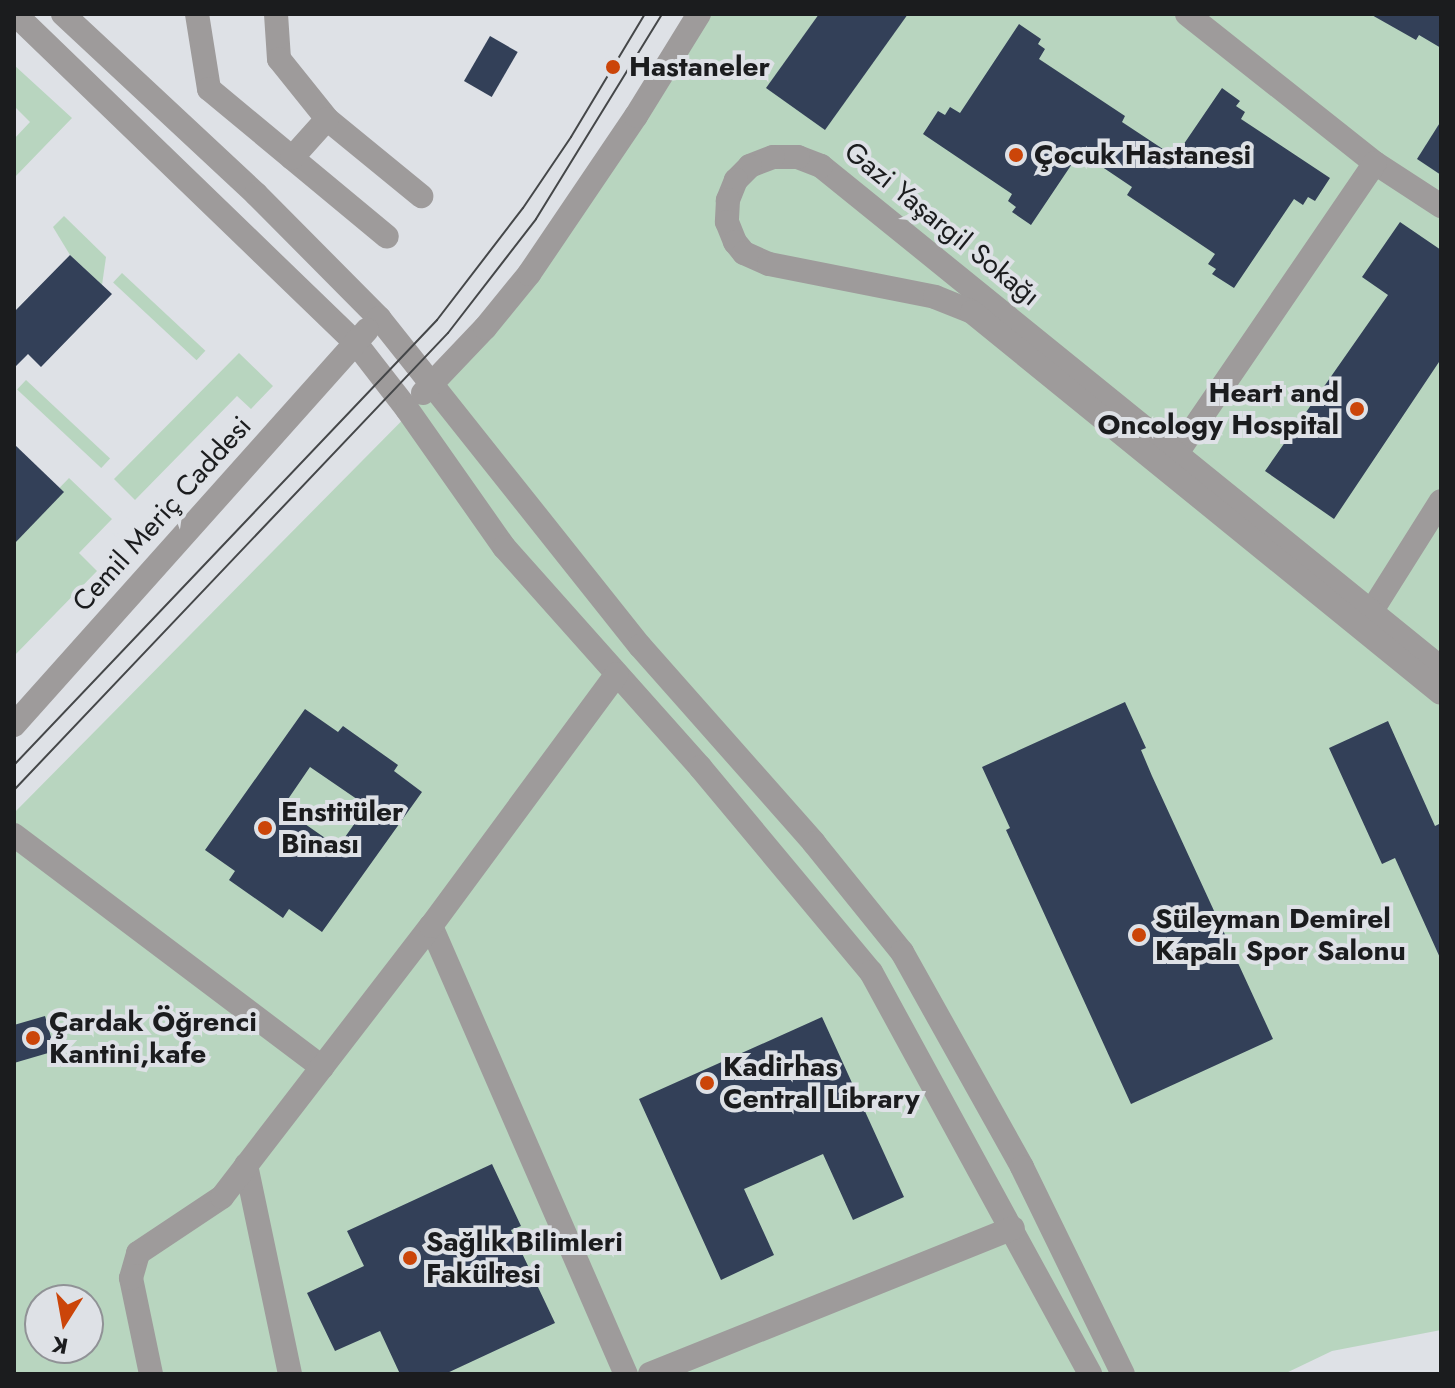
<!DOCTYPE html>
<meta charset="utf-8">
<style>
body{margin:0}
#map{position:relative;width:1455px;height:1388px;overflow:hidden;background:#dee1e6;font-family:Jost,sans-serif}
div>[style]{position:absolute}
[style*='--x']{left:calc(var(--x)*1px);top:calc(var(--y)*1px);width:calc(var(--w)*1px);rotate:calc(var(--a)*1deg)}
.green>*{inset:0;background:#b8d5bf;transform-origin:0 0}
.building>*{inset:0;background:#334058;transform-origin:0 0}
.minor>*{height:24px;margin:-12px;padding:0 12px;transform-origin:12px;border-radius:12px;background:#9e9b9b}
.tram>*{height:2px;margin:-1px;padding:0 1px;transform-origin:1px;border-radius:1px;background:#454749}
.dots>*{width:22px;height:22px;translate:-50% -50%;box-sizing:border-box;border:4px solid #dee1e6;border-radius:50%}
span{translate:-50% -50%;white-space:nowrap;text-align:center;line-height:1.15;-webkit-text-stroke:8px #dee1e6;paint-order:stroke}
.poi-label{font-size:28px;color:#1b1c1e;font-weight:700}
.left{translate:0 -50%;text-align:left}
.right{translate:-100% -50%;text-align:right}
.street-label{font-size:28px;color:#1b1c1e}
.frame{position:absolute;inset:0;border:16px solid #1b1c1e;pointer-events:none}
.north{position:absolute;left:24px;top:1284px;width:80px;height:80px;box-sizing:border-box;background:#dee1e6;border:2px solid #909296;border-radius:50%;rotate:191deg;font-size:22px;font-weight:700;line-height:32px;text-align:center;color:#1b1c1e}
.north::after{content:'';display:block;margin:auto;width:28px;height:36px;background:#cb4509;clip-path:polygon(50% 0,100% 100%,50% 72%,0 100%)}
</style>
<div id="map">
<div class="green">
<div style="clip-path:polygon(evenodd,701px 14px,1441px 14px,1441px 1330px,1332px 1351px,1284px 1374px,14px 1374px,14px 813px,448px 374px,701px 14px,40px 1300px,88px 1300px,88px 1348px,40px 1348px,40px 1300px)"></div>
<div style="clip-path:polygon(14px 65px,72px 118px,14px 178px,14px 139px,30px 122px,14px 106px)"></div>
<div style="clip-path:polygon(64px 216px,106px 257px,102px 285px,70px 255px,53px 227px)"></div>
<div style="left:122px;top:273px;width:114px;height:13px;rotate:43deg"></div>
<div style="clip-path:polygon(239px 353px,273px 386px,251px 409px,237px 396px,135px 500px,114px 479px)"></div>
<div style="left:26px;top:380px;width:115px;height:13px;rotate:43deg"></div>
<div style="clip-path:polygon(69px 478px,112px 519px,79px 553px,97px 571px,14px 656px,14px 535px)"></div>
</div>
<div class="building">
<div style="clip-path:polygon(819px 14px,908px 14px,825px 130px,766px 88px)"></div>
<div style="clip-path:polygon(1370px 14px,1441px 14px,1441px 48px,1419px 35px,1416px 40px)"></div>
<div style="clip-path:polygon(1019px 24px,1041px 39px,1038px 44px,1045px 49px,1039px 59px,1125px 116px,1122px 122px,1175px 157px,1222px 88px,1240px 101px,1236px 106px,1245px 112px,1241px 119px,1330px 178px,1315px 201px,1308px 197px,1303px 205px,1294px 199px,1234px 288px,1212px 274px,1216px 269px,1208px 264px,1215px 254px,1127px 195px,1132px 187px,1080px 152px,1031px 225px,1012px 212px,1016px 207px,1008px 201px,1012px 194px,923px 134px,938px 111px,945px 115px,950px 107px,960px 113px)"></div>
<div style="left:490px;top:36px;width:32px;height:52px;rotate:30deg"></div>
<div style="clip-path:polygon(1441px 121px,1441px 175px,1417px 159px)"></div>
<div style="clip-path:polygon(1400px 222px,1441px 250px,1441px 359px,1334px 519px,1265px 471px,1388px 295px,1362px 277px)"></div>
<div style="clip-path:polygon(70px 255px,112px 294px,41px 367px,28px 354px,14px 368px,14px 312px)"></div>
<div style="clip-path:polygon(14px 444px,64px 492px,14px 544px)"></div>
<div style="clip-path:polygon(1125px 702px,1146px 748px,1141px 750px,1152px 776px,1273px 1039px,1131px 1104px,1006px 830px,1010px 828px,982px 767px)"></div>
<div style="clip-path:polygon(evenodd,305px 709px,338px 732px,343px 726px,398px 765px,394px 771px,422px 792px,322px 932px,289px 909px,283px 918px,229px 880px,235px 871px,205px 850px,305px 709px,310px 767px,367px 806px,338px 847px,282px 808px,310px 767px)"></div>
<div style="clip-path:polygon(1388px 721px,1435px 826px,1441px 823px,1441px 960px,1395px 858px,1382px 864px,1329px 748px)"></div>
<div style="clip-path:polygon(45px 1016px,55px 1051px,14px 1063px,14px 1025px)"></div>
<div style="clip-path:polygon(822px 1017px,904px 1197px,853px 1220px,823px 1154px,744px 1189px,774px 1255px,721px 1280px,639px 1099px)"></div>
<div style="clip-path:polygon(492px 1164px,521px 1226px,511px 1230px,555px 1323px,445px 1374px,400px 1374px,380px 1331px,335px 1351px,307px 1293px,364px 1266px,347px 1231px)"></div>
</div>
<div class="minor">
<div style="--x:15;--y:14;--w:472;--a:44"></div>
<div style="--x:355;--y:342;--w:85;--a:52.2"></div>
<div style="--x:407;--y:409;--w:169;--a:54.9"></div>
<div style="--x:504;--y:547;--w:295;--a:48.3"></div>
<div style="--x:700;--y:767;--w:267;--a:50.2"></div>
<div style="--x:871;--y:972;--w:458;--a:61.4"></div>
<div style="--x:63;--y:14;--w:264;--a:43"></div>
<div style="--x:256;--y:194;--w:175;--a:45.2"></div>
<div style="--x:379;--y:318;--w:419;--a:51.5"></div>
<div style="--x:640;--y:646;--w:263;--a:48.5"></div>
<div style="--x:814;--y:843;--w:140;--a:51.1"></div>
<div style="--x:902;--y:952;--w:246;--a:60.8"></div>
<div style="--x:1022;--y:1167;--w:230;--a:64"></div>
<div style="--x:197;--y:14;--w:76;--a:80.9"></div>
<div style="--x:209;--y:89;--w:231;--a:39.7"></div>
<div style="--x:276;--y:14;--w:45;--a:86.2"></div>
<div style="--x:279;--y:59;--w:77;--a:51.3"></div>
<div style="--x:327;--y:119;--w:122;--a:39.3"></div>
<div style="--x:1187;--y:14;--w:240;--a:38.4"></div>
<div style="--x:1375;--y:163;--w:79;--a:33.1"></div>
<div style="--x:292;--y:158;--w:52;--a:-48.1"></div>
<div style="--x:423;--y:393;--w:90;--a:-46.4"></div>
<div style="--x:485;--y:328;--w:70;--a:-50.8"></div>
<div style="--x:529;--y:274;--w:191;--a:-55.9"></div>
<div style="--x:636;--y:116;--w:120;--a:-58.3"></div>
<div style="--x:1177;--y:453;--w:351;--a:-55.7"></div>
<div style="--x:1371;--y:612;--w:131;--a:-57.8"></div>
<div style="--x:1441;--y:668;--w:798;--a:-141"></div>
<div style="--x:821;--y:166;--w:25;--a:-159"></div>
<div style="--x:798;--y:157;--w:25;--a:180"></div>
<div style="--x:773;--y:157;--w:25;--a:159"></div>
<div style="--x:750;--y:166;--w:20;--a:135"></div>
<div style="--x:736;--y:180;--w:22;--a:112"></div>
<div style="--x:728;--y:200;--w:22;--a:93"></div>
<div style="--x:727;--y:222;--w:22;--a:68"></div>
<div style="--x:735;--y:242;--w:14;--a:51"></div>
<div style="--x:744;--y:253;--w:27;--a:24"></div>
<div style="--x:769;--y:264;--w:169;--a:11.2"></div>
<div style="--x:935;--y:297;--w:40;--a:22"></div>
<div style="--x:972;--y:312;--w:604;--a:39.09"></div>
<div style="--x:14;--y:725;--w:530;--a:-48.21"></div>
<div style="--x:14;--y:835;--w:386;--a:37"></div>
<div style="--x:431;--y:926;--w:489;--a:66.5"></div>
<div style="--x:246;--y:1165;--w:214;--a:78.1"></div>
<div style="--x:151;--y:1374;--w:98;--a:-101.8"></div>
<div style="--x:131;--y:1278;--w:26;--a:-74"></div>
<div style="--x:138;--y:1253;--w:101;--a:-33.7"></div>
<div style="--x:222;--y:1197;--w:342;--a:-52.4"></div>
<div style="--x:431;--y:926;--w:313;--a:-53.6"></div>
<div style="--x:650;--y:1374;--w:391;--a:-21.9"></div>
</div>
<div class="tram">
<div style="--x:14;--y:765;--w:614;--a:-46.45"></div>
<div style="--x:437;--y:320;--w:141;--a:-52.5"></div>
<div style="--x:523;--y:208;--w:86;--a:-55.9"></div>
<div style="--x:571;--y:137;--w:144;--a:-59"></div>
<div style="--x:14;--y:790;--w:630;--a:-46.48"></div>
<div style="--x:448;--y:333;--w:144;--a:-52.3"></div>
<div style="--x:536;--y:219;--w:241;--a:-58.4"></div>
</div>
<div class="dots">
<div style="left:613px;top:67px;background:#cb4509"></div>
<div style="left:1016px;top:155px;background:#cb4509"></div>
<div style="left:1357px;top:409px;background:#cb4509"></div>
<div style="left:265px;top:828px;background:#cb4509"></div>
<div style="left:1139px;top:935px;background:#cb4509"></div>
<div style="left:33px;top:1038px;background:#cb4509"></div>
<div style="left:707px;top:1083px;background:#cb4509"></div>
<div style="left:410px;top:1258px;background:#cb4509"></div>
</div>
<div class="poi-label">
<span class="left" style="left:629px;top:67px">Hastaneler</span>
<span class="left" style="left:1034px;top:155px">Çocuk Hastanesi</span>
<span class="right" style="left:1339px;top:409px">Heart and<br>Oncology Hospital</span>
<span class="left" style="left:281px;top:828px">Enstitüler<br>Binası</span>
<span class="left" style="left:1155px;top:935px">Süleyman Demirel<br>Kapalı Spor Salonu</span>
<span class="left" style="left:49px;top:1038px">Çardak Öğrenci<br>Kantini,kafe</span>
<span class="left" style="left:723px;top:1083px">Kadirhas<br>Central Library</span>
<span class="left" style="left:426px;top:1258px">Sağlık Bilimleri<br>Fakültesi</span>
</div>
<div class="street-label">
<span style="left:942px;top:224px;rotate:39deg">Gazi Yaşargil Sokağı</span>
<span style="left:162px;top:514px;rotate:-48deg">Cemil Meriç Caddesi</span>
</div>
<div class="frame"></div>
<div class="north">K</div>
</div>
